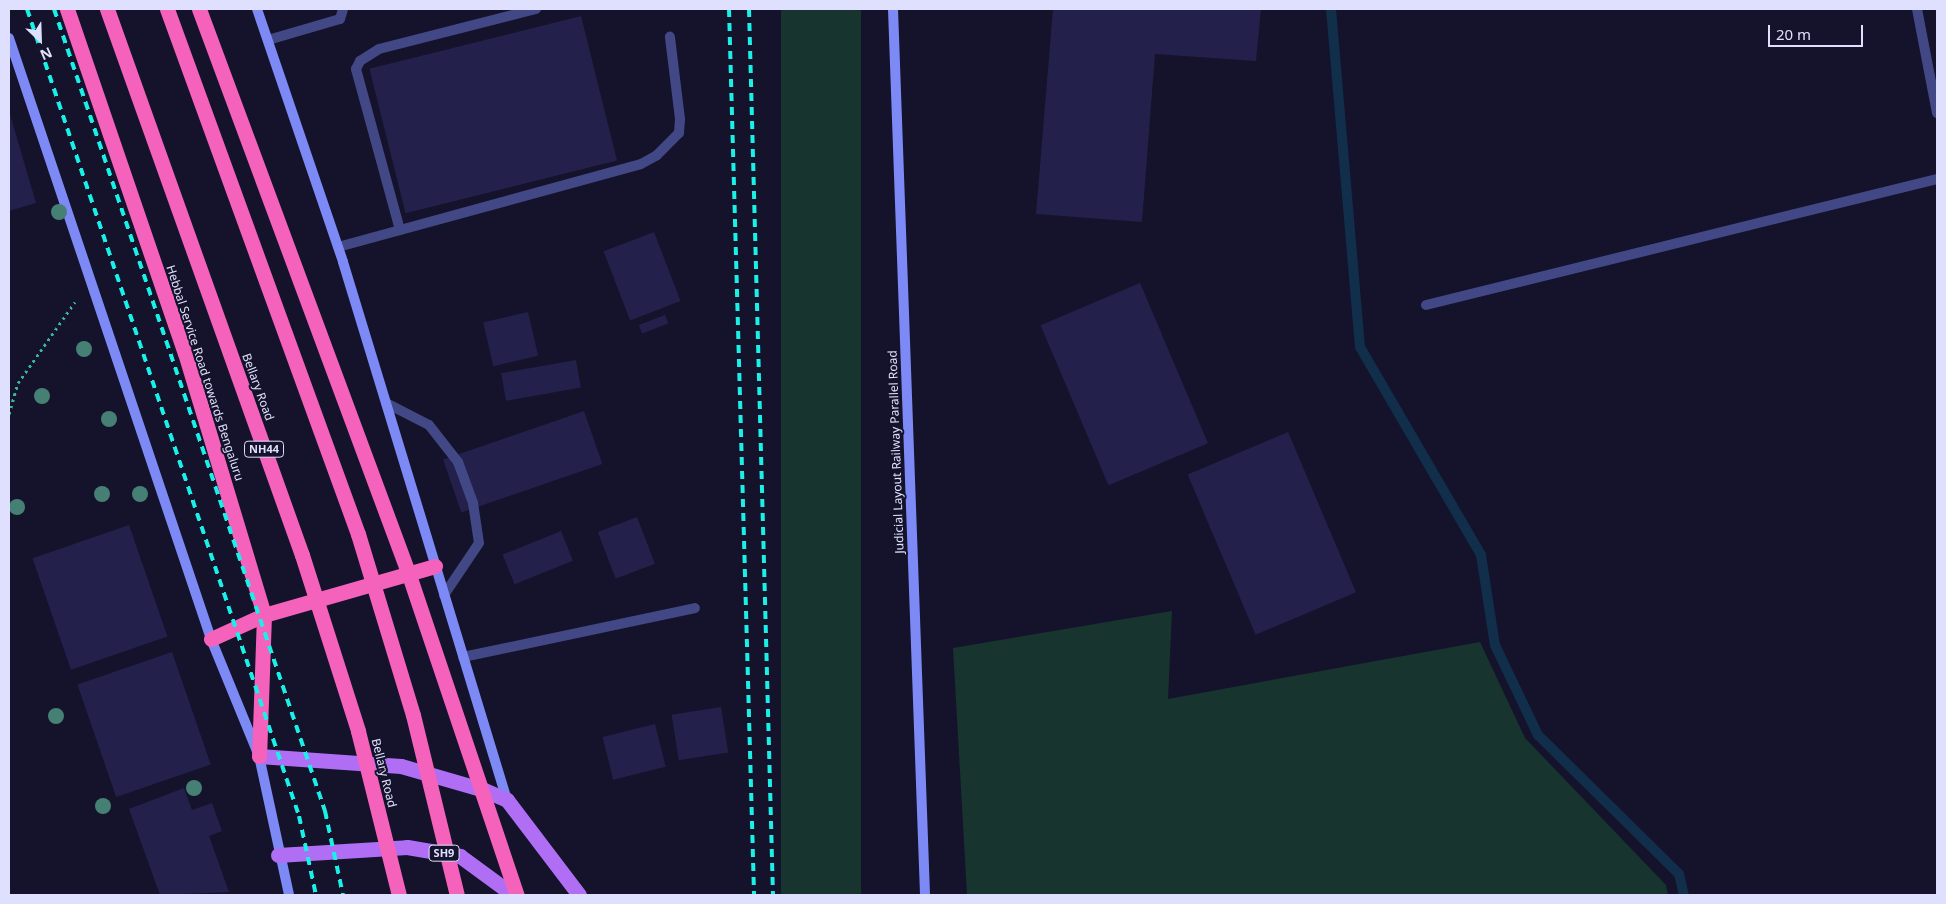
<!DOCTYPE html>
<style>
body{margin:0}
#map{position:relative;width:1946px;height:904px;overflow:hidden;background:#14132b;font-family:"Noto Sans",sans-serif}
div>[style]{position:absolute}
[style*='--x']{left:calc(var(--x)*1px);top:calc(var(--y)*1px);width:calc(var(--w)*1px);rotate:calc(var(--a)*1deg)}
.green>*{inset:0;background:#17342f;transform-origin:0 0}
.stream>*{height:10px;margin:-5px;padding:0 5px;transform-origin:5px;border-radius:5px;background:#112e4b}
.building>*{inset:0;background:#23204b;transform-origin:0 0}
.path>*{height:3px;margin-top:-1.5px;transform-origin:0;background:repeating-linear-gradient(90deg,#3ab69e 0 2.5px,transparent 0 6.5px)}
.lane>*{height:10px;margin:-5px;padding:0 5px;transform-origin:5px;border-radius:5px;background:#424886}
.secondary>*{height:10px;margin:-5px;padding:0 5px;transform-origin:5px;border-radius:5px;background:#7d8af6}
.primary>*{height:15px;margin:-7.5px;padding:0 7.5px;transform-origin:7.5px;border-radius:7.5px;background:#b06ef5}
.highway>*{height:15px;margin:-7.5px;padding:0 7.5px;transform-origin:7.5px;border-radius:7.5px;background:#f562bc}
.rail>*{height:4px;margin-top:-2px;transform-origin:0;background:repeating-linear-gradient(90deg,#18f0e8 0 8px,transparent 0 14px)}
.highway-bridge>*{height:15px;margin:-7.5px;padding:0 7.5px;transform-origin:7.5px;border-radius:7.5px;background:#f562bc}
.trees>*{width:16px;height:16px;margin:-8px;border-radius:50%;background:#468074}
span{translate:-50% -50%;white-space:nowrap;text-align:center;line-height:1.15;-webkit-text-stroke:4px #14132b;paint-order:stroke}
.shield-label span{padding:1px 4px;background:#14132b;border:1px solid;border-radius:4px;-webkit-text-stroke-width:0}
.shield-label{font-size:11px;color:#dfe0fd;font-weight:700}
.street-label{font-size:12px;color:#dfe0fd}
.frame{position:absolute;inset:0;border:10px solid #dfe0fd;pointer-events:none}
.north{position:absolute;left:15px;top:15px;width:50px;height:50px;-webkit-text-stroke:4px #14132b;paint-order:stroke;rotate:156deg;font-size:14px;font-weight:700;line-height:20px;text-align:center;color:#dfe0fd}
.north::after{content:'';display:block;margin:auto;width:18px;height:22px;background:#dfe0fd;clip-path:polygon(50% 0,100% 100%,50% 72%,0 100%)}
.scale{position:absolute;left:1768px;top:25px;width:95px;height:22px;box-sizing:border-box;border:2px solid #dfe0fd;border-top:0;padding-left:6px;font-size:15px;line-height:18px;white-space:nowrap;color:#dfe0fd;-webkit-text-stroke:4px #14132b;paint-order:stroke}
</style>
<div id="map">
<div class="green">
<div style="left:781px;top:9px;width:80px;height:887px"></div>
<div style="clip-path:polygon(1172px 611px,1168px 699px,1480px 642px,1525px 738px,1666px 885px,1668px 895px,967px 895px,953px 648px)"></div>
</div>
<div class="stream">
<div style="--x:1331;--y:9;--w:339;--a:85.1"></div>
<div style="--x:1360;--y:347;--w:241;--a:59.8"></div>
<div style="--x:1481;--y:555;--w:91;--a:81.2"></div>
<div style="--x:1495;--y:645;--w:100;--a:64.5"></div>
<div style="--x:1538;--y:735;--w:198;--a:44.6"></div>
<div style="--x:1679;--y:874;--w:22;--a:77"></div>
</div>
<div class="building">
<div style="clip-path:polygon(1053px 9px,1261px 9px,1256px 61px,1155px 54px,1142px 222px,1036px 214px)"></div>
<div style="left:581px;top:16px;width:149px;height:218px;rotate:76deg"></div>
<div style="clip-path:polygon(9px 111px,36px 203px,9px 211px)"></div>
<div style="left:654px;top:232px;width:74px;height:54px;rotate:69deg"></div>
<div style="left:1140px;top:283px;width:174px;height:108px;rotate:67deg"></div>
<div style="left:528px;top:312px;width:45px;height:46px;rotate:77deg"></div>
<div style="left:665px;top:315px;width:9px;height:28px;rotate:69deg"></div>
<div style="left:576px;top:360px;width:28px;height:76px;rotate:80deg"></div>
<div style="left:584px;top:411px;width:56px;height:149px;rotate:71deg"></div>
<div style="left:1288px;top:432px;width:174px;height:109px;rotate:67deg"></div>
<div style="left:637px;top:517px;width:50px;height:42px;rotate:69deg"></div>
<div style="left:129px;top:525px;width:118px;height:102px;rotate:71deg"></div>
<div style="left:561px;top:531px;width:32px;height:63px;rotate:68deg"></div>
<div style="left:172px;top:652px;width:119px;height:100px;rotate:71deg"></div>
<div style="left:721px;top:707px;width:46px;height:50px;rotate:81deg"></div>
<div style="left:655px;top:724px;width:44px;height:54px;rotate:76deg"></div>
<div style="clip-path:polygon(184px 788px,192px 810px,212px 803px,222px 831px,209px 836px,229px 892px,160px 895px,129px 809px)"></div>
</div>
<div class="path">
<div style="--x:9;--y:414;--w:32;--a:-74"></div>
<div style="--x:18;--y:383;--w:99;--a:-54.9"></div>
</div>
<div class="lane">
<div style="--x:1917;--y:9;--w:106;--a:79.1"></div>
<div style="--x:268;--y:40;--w:75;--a:-16.3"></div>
<div style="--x:340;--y:19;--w:10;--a:-73"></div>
<div style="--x:400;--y:230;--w:167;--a:-105.3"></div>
<div style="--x:356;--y:69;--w:9;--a:-63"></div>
<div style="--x:360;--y:61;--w:22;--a:-32"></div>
<div style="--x:379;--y:49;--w:162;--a:-14.3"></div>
<div style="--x:338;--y:247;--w:314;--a:-15.3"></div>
<div style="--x:641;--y:164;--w:18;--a:-29"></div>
<div style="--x:657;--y:155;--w:31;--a:-45"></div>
<div style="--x:679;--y:133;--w:14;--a:-86"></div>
<div style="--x:680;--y:119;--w:83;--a:-97"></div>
<div style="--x:1426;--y:305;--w:526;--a:-13.85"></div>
<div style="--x:386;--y:403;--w:48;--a:27.1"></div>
<div style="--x:429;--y:425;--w:47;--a:51.9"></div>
<div style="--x:458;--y:462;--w:44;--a:69.9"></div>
<div style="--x:473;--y:503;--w:40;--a:81.5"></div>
<div style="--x:479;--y:543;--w:63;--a:123.9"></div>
<div style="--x:463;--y:657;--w:237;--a:-11.9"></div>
</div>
<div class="secondary">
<div style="--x:257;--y:9;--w:267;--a:71.2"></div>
<div style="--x:343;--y:262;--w:562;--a:73.05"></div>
<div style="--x:893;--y:9;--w:887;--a:87.93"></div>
<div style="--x:9;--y:38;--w:634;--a:71.42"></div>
<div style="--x:211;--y:639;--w:126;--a:67.7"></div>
<div style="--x:259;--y:756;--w:142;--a:77.8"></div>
</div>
<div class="primary">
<div style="--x:259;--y:756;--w:142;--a:4"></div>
<div style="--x:401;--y:766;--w:86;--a:16.1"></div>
<div style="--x:484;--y:790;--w:25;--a:23"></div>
<div style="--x:507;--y:800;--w:119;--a:52.8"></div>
<div style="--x:278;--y:855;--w:129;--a:-3.5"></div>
<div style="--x:407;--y:847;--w:54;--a:9.6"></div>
<div style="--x:460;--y:856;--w:66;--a:36.3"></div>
</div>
<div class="highway">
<div style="--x:67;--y:9;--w:364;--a:71.1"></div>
<div style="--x:185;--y:353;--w:274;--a:73.2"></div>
<div style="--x:264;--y:615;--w:141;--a:92"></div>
<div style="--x:199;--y:9;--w:604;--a:69.64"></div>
<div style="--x:409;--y:575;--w:338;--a:71.4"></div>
<div style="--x:211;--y:639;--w:58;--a:-24.4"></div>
<div style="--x:264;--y:615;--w:178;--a:-16"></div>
</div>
<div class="rail">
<div style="--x:27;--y:9;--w:852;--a:71.37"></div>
<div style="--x:299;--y:816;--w:81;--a:77.9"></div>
<div style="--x:54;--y:9;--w:847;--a:71.33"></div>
<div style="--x:325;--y:811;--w:86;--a:77.9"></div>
<div style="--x:729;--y:9;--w:886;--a:88.38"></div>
<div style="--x:749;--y:9;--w:886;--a:88.45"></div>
</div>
<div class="highway-bridge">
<div style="--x:107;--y:9;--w:580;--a:70.35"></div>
<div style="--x:302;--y:555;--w:185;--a:72.3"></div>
<div style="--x:358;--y:731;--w:169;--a:76"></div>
<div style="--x:167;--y:9;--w:559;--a:70.01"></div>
<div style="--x:358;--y:534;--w:189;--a:73.1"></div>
<div style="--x:413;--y:715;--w:185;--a:76.3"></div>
</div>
<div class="trees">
<div style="left:59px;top:212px"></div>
<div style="left:84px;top:349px"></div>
<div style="left:42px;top:396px"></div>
<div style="left:109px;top:419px"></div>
<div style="left:102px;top:494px"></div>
<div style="left:140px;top:494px"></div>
<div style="left:17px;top:507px"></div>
<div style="left:56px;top:716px"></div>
<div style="left:194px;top:788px"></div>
<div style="left:103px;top:806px"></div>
</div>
<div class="shield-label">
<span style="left:264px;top:449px">NH44</span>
<span style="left:444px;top:853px">SH9</span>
</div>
<div class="street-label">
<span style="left:205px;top:373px;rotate:72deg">Hebbal Service Road towards Bengaluru</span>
<span style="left:258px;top:387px;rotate:70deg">Bellary Road</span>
<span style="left:896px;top:452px;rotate:-92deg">Judicial Layout Railway Parallel Road</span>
<span style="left:384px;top:773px;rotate:76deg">Bellary Road</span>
</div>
<div class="frame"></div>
<div class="north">N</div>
<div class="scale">20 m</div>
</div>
